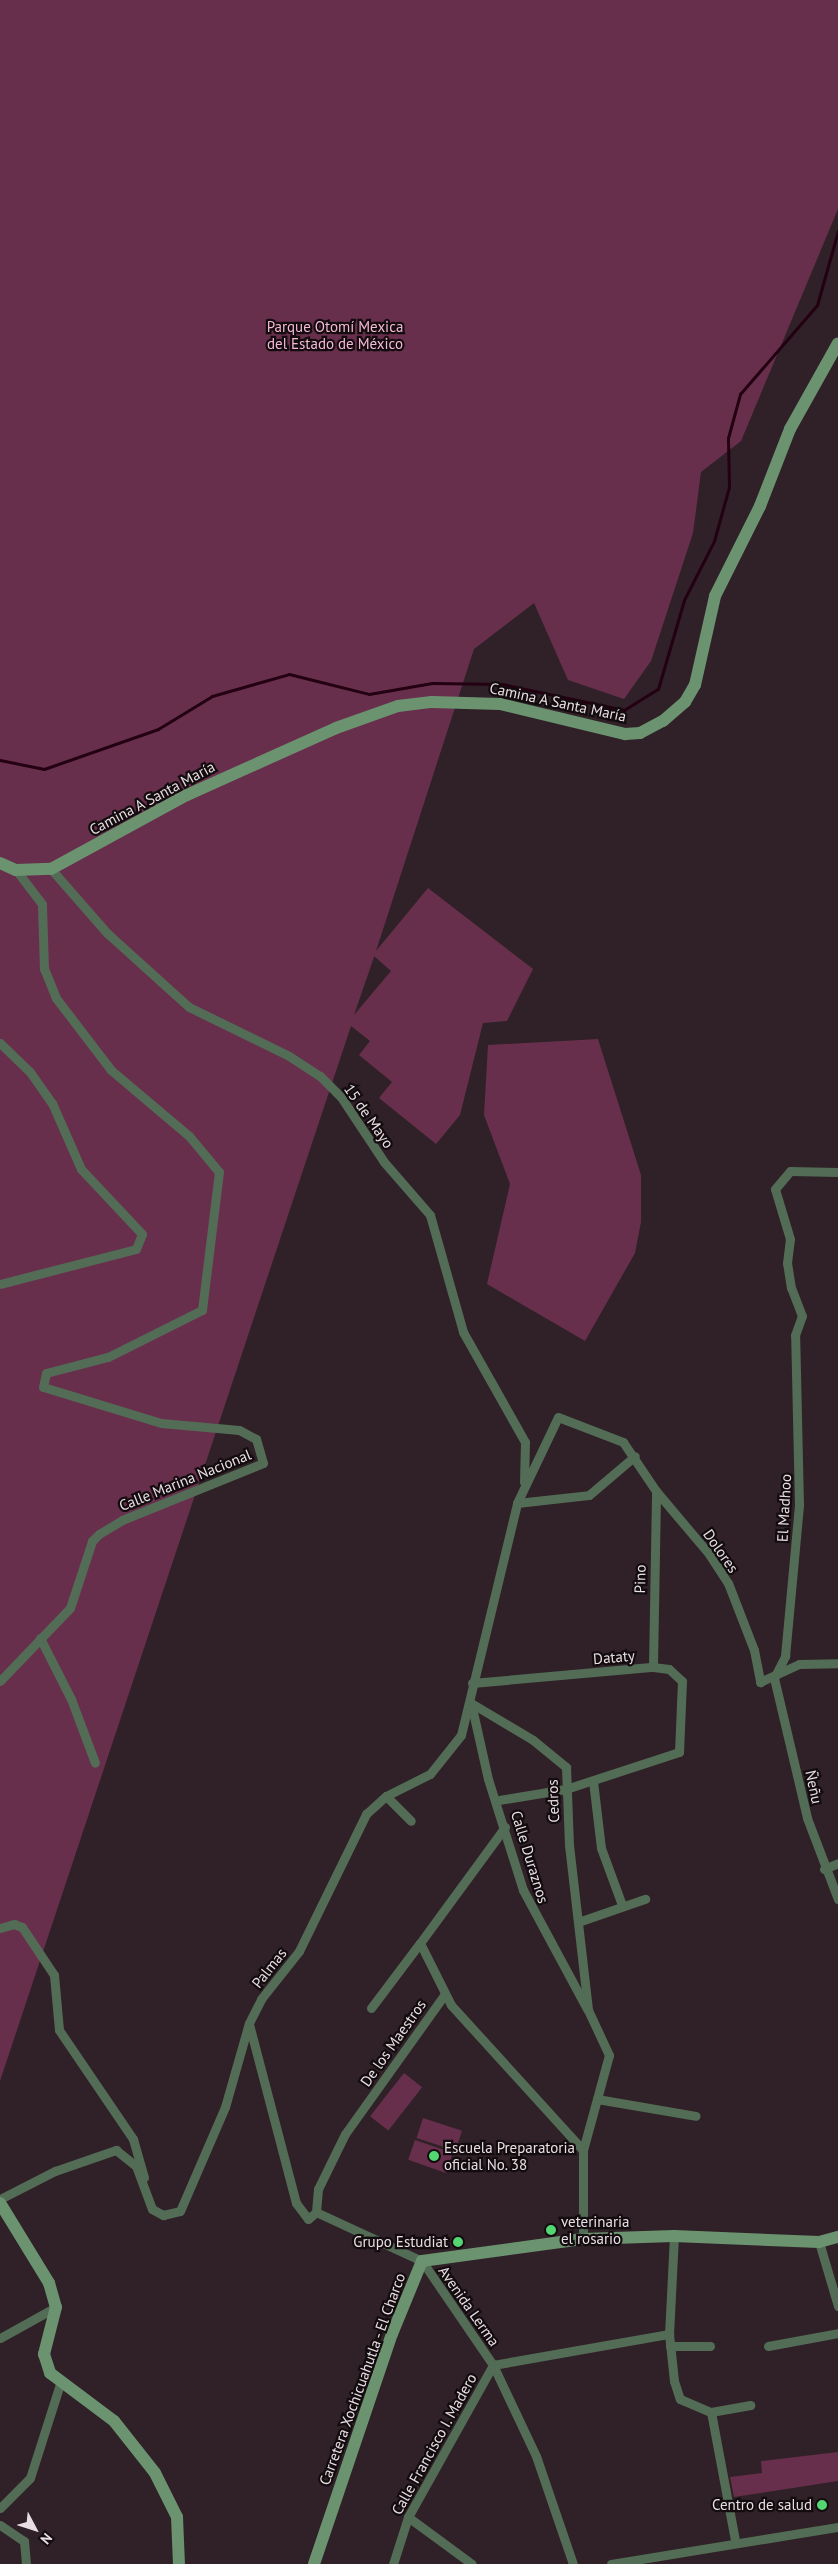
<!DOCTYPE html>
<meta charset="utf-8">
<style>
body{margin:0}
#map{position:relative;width:838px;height:2564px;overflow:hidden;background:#2f2127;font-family:"PT Sans",sans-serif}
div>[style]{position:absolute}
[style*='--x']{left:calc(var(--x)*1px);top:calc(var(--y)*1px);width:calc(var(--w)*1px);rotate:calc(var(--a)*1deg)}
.green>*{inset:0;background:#682f4c;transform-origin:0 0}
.stream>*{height:3px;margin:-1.5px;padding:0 1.5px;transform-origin:1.5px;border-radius:1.5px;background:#230012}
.street>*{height:9px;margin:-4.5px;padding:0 4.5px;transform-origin:4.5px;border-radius:4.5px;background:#536c56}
.secondary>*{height:12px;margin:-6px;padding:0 6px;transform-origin:6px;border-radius:6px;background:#6b9370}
.dots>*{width:14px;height:14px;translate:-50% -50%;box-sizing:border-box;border:2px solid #130c0f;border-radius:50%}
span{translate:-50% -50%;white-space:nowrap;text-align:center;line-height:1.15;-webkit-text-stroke:4.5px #130c0f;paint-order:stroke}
.park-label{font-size:15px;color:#f6b9d5}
.street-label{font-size:15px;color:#e8dee3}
.poi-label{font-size:15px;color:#e8dee3}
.left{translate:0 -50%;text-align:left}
.right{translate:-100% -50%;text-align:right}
.north{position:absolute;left:10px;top:2504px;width:50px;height:50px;-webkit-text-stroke:4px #130c0f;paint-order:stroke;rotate:130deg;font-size:14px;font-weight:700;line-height:20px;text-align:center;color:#e8dee3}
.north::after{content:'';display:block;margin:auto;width:18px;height:22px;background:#e8dee3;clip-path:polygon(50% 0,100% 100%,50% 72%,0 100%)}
</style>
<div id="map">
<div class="green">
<div style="clip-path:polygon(evenodd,0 0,838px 0,838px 209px,741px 441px,701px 472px,693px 533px,651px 661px,624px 699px,568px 680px,534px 603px,474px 649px,376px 951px,428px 888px,533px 969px,507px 1021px,483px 1023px,460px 1115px,436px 1144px,379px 1098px,392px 1082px,359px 1055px,370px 1041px,351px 1026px,0 2081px,0 0,374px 956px,391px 971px,354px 1015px,374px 957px,374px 956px)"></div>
<div style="clip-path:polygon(598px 1039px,641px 1175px,641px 1222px,635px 1253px,585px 1341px,487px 1284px,510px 1184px,484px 1115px,488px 1045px)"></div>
<div style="left:404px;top:2073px;width:23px;height:55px;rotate:38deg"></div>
<div style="left:423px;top:2118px;width:41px;height:21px;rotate:18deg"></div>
<div style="left:415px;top:2140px;width:40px;height:21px;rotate:19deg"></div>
<div style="clip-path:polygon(838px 2452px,838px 2481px,734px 2497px,730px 2477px,762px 2473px,761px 2461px)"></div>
</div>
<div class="stream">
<div style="--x:0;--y:760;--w:45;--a:11.6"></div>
<div style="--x:44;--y:769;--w:121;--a:-19.3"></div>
<div style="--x:158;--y:729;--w:63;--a:-31.4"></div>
<div style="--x:212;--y:696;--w:80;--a:-15.9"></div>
<div style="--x:289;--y:674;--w:82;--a:14"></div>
<div style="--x:369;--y:694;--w:64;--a:-9.9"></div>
<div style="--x:432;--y:683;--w:70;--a:0.8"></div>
<div style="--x:502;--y:684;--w:125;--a:12"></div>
<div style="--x:624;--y:710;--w:40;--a:-32"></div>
<div style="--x:658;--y:689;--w:93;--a:-73.7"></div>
<div style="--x:684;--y:600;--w:66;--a:-63"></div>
<div style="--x:714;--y:541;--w:56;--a:-74.5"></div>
<div style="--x:729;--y:487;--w:49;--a:-91.2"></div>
<div style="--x:728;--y:438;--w:46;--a:-74.7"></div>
<div style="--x:740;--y:394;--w:118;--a:-49.1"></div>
<div style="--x:817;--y:305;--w:77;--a:-74.2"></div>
</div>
<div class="street">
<div style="--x:51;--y:869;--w:85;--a:48.8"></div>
<div style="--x:107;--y:933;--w:110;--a:42.1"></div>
<div style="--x:189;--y:1007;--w:111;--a:26.1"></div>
<div style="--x:289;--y:1056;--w:37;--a:33"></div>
<div style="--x:320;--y:1076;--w:30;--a:45"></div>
<div style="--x:341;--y:1097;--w:78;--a:56.5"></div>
<div style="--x:384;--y:1162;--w:70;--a:49"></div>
<div style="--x:430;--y:1215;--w:122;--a:74.2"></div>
<div style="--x:463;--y:1332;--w:126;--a:60.6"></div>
<div style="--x:525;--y:1442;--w:40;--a:91.4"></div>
<div style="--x:0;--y:1043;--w:42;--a:44"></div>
<div style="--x:30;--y:1072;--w:38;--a:55"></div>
<div style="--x:52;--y:1103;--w:72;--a:66.3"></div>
<div style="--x:81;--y:1169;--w:89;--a:46.8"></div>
<div style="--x:142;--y:1234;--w:16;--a:112"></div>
<div style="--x:136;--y:1249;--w:140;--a:165.6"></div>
<div style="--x:517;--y:1503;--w:72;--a:-6.3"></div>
<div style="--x:589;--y:1495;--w:60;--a:-40.3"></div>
<div style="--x:40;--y:1638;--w:68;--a:63.1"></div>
<div style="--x:71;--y:1699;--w:68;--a:69.4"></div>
<div style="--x:653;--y:1667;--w:176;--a:-89"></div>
<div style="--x:774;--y:1678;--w:25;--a:-63"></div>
<div style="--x:785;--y:1656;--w:152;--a:-84.7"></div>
<div style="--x:799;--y:1505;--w:170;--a:-91.3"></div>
<div style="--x:795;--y:1335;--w:20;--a:-70"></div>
<div style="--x:802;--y:1316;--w:30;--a:-111"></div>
<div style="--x:791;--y:1288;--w:25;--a:-99"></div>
<div style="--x:787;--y:1263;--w:24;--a:-83"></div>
<div style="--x:790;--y:1239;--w:52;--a:-106.7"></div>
<div style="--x:775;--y:1189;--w:23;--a:-50"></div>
<div style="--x:790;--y:1171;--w:48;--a:1.2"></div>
<div style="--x:774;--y:1678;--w:144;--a:76.7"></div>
<div style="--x:807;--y:1818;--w:87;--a:69.1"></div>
<div style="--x:0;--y:1681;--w:101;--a:-46.2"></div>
<div style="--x:70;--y:1608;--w:71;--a:-71.8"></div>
<div style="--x:92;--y:1541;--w:10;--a:-45"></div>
<div style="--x:99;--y:1534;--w:27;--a:-31"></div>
<div style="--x:122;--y:1520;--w:152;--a:-22"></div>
<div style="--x:263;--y:1463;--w:25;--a:-106"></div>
<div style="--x:256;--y:1439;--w:19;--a:-152"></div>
<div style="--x:239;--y:1430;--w:78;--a:-174.9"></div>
<div style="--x:161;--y:1423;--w:123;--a:-163"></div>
<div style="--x:43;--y:1387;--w:14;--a:-78"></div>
<div style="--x:46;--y:1373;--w:64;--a:-14.5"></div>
<div style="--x:108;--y:1357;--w:105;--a:-26.6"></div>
<div style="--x:202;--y:1310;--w:139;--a:-83"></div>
<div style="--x:219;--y:1172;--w:47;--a:-129.8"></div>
<div style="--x:189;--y:1136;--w:102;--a:-139.8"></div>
<div style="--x:111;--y:1070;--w:91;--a:-127.4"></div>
<div style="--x:56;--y:998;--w:31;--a:-112"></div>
<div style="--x:44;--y:969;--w:65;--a:-91.8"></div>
<div style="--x:42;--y:904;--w:43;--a:-127.4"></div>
<div style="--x:472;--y:1683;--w:182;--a:-5.1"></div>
<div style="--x:653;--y:1667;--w:16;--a:7"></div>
<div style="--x:669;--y:1669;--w:18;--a:43"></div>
<div style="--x:682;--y:1681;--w:71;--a:92.4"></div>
<div style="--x:679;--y:1752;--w:119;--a:161.9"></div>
<div style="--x:566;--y:1789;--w:68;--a:170.7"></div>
<div style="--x:471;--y:1703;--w:72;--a:30.8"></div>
<div style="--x:533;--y:1740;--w:43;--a:39.3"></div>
<div style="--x:566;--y:1767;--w:78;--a:87.8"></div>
<div style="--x:569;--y:1845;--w:166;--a:83.4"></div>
<div style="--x:588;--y:2010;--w:50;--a:65"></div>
<div style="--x:609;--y:2055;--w:98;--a:105.3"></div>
<div style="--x:583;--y:2150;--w:89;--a:90"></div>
<div style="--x:471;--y:1703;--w:78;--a:77.4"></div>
<div style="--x:488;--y:1779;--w:116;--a:72.5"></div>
<div style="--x:523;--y:1890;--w:135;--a:61.7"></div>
<div style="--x:593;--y:1781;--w:67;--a:83.2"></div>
<div style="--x:601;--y:1848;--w:61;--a:69.8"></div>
<div style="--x:386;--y:1796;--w:35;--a:45"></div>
<div style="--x:505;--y:1827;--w:144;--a:126.2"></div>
<div style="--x:420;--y:1943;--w:69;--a:63.4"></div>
<div style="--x:451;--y:2005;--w:196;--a:47.7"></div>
<div style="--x:824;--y:1869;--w:15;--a:-23"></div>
<div style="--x:581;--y:1921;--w:68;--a:-19"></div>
<div style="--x:0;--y:1928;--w:15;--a:-16"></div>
<div style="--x:14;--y:1924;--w:9;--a:21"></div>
<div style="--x:22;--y:1927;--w:58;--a:56.3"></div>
<div style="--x:54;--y:1975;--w:55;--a:84.8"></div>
<div style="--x:59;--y:2030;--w:132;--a:55.8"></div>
<div style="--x:133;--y:2139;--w:40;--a:74"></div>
<div style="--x:371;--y:2008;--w:81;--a:-53"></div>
<div style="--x:249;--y:2024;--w:185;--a:75.3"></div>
<div style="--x:296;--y:2203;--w:20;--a:53"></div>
<div style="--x:308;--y:2219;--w:11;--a:-41"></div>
<div style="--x:597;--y:2099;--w:100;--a:9.7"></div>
<div style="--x:0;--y:2199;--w:62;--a:-27"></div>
<div style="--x:55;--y:2171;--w:65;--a:-19"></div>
<div style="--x:116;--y:2150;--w:26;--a:39"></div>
<div style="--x:136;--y:2166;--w:46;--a:69.6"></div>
<div style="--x:152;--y:2209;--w:13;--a:29"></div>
<div style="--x:163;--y:2215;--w:17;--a:-13"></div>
<div style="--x:180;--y:2211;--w:113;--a:-66.6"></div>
<div style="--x:225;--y:2107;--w:87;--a:-74.1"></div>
<div style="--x:249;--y:2023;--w:27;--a:-63"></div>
<div style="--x:261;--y:1999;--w:61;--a:-51.6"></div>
<div style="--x:299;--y:1951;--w:153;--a:-63.9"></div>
<div style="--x:366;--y:1814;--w:27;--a:-42"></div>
<div style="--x:386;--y:1796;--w:49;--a:-26.6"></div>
<div style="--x:430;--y:1774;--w:50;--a:-51.5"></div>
<div style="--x:461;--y:1735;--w:239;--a:-76.4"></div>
<div style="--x:517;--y:1503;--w:95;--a:-64.5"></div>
<div style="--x:558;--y:1417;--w:70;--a:21"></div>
<div style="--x:623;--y:1442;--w:59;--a:56"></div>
<div style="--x:656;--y:1491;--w:82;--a:49.9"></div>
<div style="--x:709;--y:1554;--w:35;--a:57"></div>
<div style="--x:728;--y:1583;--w:72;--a:68.8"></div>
<div style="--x:754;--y:1650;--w:33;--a:79"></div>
<div style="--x:760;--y:1682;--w:43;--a:-24.8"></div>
<div style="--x:799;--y:1664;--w:39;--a:-1"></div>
<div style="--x:316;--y:2212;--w:117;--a:24.8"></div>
<div style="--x:422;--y:2261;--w:126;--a:55.7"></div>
<div style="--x:493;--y:2365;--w:101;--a:64.7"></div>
<div style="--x:536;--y:2456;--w:114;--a:71.1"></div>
<div style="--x:316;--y:2212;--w:23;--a:-85"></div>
<div style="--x:318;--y:2189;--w:61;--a:-63.9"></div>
<div style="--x:345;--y:2134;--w:171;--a:-54.5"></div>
<div style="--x:674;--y:2236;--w:98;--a:92.9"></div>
<div style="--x:669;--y:2334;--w:47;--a:83.9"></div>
<div style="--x:674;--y:2381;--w:19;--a:72"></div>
<div style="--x:680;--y:2399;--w:34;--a:23"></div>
<div style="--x:711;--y:2412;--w:130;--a:79.4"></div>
<div style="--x:819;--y:2242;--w:67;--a:73.5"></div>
<div style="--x:0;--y:2338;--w:64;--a:-29"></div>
<div style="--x:670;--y:2346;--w:40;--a:0"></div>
<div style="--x:768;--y:2346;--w:71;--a:-10.5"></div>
<div style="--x:711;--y:2412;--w:40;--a:-10"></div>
<div style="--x:0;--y:2508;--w:42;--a:-45"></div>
<div style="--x:30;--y:2478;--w:99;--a:-72.3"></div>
<div style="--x:408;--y:2517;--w:79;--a:36.3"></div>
<div style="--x:0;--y:2525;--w:29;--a:34"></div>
<div style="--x:24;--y:2541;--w:23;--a:85"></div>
<div style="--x:393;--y:2564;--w:49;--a:-72.3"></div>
<div style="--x:408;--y:2517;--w:174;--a:-60.8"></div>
<div style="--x:493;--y:2365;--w:179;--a:-10"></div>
<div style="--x:611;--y:2564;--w:230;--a:-9.3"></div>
</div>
<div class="secondary">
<div style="--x:0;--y:863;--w:17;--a:24"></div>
<div style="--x:16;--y:870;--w:35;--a:-2"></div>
<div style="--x:51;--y:869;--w:155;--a:-28.6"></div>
<div style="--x:187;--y:795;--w:163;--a:-24.2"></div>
<div style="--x:336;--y:728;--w:66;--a:-19.5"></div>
<div style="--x:398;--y:706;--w:34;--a:-7"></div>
<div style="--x:432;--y:702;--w:68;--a:1.7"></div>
<div style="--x:500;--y:704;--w:129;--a:13.5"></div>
<div style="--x:625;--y:734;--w:15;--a:-4"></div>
<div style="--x:640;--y:733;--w:26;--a:-28"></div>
<div style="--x:663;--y:721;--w:29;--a:-41"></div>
<div style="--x:685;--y:702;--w:20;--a:-60"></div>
<div style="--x:695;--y:685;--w:91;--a:-77.3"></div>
<div style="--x:715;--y:596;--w:101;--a:-63.4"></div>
<div style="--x:760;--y:506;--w:83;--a:-68.7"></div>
<div style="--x:790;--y:429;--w:98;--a:-60.8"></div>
<div style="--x:0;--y:2203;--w:94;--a:58.5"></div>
<div style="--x:49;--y:2283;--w:25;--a:74"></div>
<div style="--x:56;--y:2307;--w:49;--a:104.3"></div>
<div style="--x:44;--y:2354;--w:20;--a:72"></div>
<div style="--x:50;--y:2373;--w:80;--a:36.9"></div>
<div style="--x:114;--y:2421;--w:66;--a:51.7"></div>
<div style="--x:155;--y:2473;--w:49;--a:63.4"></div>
<div style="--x:177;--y:2517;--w:47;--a:87.6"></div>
<div style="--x:314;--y:2564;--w:243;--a:-71.3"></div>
<div style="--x:392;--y:2334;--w:79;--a:-67.7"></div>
<div style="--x:422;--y:2261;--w:162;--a:-7.8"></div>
<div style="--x:583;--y:2239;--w:91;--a:-1.9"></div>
<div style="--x:674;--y:2236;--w:145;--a:2.4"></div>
<div style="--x:819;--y:2242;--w:20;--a:-15"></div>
</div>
<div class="dots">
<div style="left:434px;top:2156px;background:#54d672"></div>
<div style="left:551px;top:2230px;background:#54d672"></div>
<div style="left:458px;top:2242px;background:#54d672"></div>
<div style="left:822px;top:2505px;background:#54d672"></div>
</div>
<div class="park-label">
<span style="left:335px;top:335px">Parque Otomí Mexica<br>del Estado de México</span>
</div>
<div class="street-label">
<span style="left:558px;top:702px;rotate:12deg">Camina A Santa María</span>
<span style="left:152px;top:798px;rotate:-28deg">Camina A Santa María</span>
<span style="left:369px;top:1116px;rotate:55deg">15 de Mayo</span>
<span style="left:185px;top:1480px;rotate:-22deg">Calle Marina Nacional</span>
<span style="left:784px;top:1508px;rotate:-87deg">El Madhoo</span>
<span style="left:721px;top:1551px;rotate:55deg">Dolores</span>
<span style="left:640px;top:1579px;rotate:-89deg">Pino</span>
<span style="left:614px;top:1657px;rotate:-5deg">Dataty</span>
<span style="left:814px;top:1787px;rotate:78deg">Ñeñu</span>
<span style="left:553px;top:1801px;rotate:-92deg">Cedros</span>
<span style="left:530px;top:1857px;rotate:73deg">Calle Duraznos</span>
<span style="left:269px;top:1968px;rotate:-52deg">Palmas</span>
<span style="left:393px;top:2043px;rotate:-55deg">De los Maestros</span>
<span style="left:469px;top:2306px;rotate:55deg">Avenida Lerma</span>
<span style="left:362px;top:2379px;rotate:-70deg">Carretera Xochicuahutla - El Charco</span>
<span style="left:434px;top:2444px;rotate:-61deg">Calle Francisco I. Madero</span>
</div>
<div class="poi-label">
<span class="left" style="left:444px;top:2156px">Escuela Preparatoria<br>oficial No. 38</span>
<span class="left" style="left:561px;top:2230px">veterinaria<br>el rosario</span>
<span class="right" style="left:448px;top:2242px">Grupo Estudiat</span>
<span class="right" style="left:812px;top:2505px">Centro de salud</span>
</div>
<div class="north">N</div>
</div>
